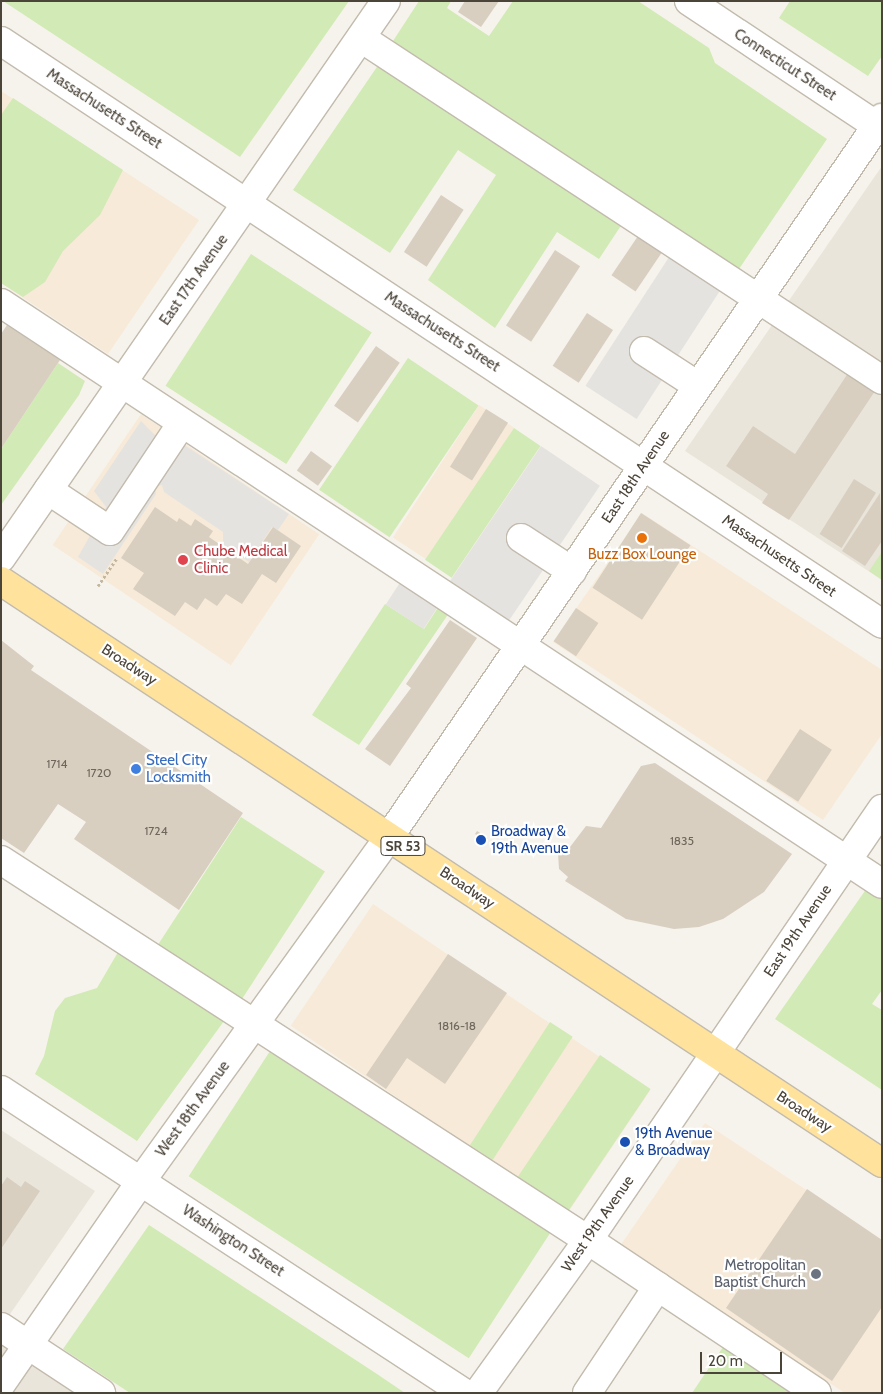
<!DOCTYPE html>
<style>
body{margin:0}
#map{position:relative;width:883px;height:1394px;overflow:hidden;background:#f6f3ec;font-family:Cabin,sans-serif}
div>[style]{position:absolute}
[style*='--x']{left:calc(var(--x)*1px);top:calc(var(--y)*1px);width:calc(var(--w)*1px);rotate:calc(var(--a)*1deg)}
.residential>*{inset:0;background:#eae5da}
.commercial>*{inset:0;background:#f7ead8;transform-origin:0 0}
.green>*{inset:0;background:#d2eab5;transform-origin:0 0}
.parking>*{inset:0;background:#e5e3e0;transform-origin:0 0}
.building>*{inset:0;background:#d8cfc1;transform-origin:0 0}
.path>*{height:3px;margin-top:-1.5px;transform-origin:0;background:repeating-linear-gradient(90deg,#c4b79f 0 2.5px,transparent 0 5px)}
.roads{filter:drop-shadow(1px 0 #c2bbae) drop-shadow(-1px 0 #c2bbae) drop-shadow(0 1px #c2bbae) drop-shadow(0 -1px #c2bbae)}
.minor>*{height:28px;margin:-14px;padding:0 14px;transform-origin:14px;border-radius:14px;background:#fff}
.major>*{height:28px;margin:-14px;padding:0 14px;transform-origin:14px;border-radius:14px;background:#ffe39c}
.dots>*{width:14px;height:14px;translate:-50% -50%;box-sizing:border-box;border:2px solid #fff;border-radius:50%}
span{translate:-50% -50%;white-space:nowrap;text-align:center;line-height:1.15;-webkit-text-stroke:4.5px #fff;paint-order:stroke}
.number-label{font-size:12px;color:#6e675b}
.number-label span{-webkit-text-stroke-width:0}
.shield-label span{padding:1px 4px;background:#fff;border:1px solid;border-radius:4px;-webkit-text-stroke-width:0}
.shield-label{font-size:14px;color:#4b4439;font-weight:700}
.street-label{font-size:15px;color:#4b4439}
.health-label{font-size:15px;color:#be3a42}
.left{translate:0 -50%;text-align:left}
.food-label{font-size:15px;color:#c56008}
.shop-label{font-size:15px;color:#366cbe}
.transit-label{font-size:15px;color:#164399}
.worship-label{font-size:15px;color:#5b616d}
.right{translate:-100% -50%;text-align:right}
.frame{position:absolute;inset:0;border:2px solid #4b4439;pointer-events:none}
.scale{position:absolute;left:700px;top:1352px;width:82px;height:22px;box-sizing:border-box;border:2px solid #4b4439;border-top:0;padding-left:6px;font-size:15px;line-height:18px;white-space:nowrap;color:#4b4439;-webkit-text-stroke:4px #fff;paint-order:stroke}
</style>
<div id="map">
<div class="residential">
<div style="clip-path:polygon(882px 166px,882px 580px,685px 451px)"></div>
<div style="clip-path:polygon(1px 1130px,95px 1191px,8px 1317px,1px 1313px)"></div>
<div style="clip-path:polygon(1px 1338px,85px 1393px,1px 1393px)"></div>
</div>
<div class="commercial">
<div style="clip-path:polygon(1px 91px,199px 220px,108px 354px,1px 283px)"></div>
<div style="left:479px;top:405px;width:42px;height:158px;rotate:33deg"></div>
<div style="left:141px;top:414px;width:215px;height:158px;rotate:34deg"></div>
<div style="clip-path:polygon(642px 513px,882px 670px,882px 734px,823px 820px,553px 642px)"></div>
<div style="left:373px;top:904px;width:334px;height:147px;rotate:34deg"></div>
<div style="clip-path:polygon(705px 1123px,882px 1240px,882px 1393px,845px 1393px,620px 1246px)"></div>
</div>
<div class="green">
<div style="clip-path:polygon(3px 1px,349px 1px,240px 157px)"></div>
<div style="clip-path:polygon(419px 1px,451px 1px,447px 8px,489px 36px,513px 1px,638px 1px,709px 48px,715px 63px,827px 139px,739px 269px,393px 41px)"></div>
<div style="clip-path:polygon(790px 1px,882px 1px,882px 56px,868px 76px,779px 18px)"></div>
<div style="clip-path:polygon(381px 61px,626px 218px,599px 259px,557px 232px,495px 328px,428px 280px,496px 175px,458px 150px,390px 253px,293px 190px)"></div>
<div style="clip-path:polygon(13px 98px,123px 170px,100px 215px,63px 251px,45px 282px,23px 297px,1px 283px,1px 115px)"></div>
<div style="left:251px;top:254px;width:144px;height:157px;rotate:33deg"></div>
<div style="left:408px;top:358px;width:85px;height:159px;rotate:34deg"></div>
<div style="clip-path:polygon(58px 363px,85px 381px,79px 395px,1px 505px,1px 449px)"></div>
<div style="left:514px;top:428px;width:32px;height:159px;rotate:34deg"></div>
<div style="clip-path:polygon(882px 552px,882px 580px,869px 571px)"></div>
<div style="clip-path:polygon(385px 604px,424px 629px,439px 606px,449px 613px,359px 745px,312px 715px)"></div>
<div style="left:241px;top:817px;width:100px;height:159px;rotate:33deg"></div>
<div style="clip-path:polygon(867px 888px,882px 897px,882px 990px,872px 1004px,882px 1010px,882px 1090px,775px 1019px)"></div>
<div style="clip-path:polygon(121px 947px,221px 1012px,224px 1021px,137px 1141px,35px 1074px,44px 1056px,55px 1011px,65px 998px,97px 988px)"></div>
<div style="left:550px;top:1022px;width:27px;height:147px;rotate:33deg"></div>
<div style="left:272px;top:1048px;width:334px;height:153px;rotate:33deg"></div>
<div style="left:600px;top:1055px;width:61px;height:147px;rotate:34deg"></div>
<div style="clip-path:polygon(149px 1225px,377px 1374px,405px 1393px,130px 1393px,63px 1349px)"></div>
<div style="clip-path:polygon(727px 1341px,803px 1393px,692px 1393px)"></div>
</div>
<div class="parking">
<div style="left:671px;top:254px;width:61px;height:157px;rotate:33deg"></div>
<div style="clip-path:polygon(141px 421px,155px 435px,163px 431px,289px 514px,278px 530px,272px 527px,249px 562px,223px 544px,223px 532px,164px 492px,162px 485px,155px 487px,156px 494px,103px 574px,78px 557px,106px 507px,94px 491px)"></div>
<div style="left:541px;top:446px;width:71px;height:164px;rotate:34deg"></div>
<div style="left:401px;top:581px;width:45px;height:28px;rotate:33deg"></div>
</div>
<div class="building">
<div style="clip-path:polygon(465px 1px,499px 1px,481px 27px,458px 12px)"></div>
<div style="left:441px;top:195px;width:27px;height:68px;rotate:33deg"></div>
<div style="left:640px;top:233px;width:29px;height:51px;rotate:34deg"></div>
<div style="left:555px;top:250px;width:30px;height:90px;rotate:33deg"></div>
<div style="left:587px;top:313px;width:31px;height:63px;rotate:33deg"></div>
<div style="clip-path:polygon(7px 325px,60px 360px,1px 449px,1px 334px)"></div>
<div style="left:376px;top:346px;width:29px;height:73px;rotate:35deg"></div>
<div style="clip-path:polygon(850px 370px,877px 388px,789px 520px,762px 503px,768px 494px,726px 466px,753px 426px,795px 454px)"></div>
<div style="left:486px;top:409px;width:26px;height:68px;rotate:32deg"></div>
<div style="left:311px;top:451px;width:26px;height:24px;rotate:36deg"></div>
<div style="left:854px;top:479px;width:26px;height:65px;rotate:32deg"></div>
<div style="clip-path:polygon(880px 493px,882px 541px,865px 566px,842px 551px)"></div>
<div style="clip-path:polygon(155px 507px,177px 522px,179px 518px,191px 526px,195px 519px,213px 531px,209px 537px,248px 564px,273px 527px,301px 546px,276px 583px,262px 574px,242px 604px,226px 594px,217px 606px,205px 598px,197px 610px,185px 602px,175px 616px,133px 589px,144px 573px,121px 558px)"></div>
<div style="left:641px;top:513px;width:59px;height:89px;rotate:33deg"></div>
<div style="left:576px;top:608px;width:27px;height:40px;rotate:34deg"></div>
<div style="clip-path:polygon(450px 620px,477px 638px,390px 766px,365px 749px,411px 688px,406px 684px)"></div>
<div style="clip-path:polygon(1px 640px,34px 666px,31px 670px,243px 813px,179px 910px,74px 839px,86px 822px,58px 804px,24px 853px,1px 838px)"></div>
<div style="left:800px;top:729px;width:38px;height:62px;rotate:33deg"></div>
<div style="clip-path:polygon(655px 763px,792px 854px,764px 892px,723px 919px,699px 927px,674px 929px,626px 919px,565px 881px,568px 877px,559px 869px,558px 853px,570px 847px,586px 826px,601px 828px,641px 766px)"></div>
<div style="clip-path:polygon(477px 831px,488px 838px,486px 842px,475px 834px)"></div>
<div style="clip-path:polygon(448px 954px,507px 993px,445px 1084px,407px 1058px,386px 1089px,366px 1075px)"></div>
<div style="clip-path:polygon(7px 1177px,21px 1187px,25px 1181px,40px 1191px,1px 1249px,1px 1186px)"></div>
<div style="clip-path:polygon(807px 1189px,882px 1240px,882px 1307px,832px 1381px,726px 1308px)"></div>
</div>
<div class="path">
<div style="--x:98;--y:586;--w:34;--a:-56"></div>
</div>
<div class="roads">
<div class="minor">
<div style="--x:689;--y:1;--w:232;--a:33.6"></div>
<div style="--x:361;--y:38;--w:623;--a:33.28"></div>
<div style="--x:1;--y:41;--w:1056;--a:33.49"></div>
<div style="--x:1;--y:303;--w:1055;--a:33.4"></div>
<div style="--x:644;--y:351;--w:64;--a:32.9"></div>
<div style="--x:48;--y:490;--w:74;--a:33.5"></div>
<div style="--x:110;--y:531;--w:130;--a:-56.3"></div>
<div style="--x:521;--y:538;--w:61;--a:32.9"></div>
<div style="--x:1;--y:558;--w:677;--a:-55.35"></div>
<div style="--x:1;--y:860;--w:699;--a:32.92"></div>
<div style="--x:588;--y:1240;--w:275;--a:33.7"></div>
<div style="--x:1;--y:1090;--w:553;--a:33.2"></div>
<div style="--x:1;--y:1327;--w:120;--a:33.4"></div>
<div style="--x:1;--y:1384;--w:247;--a:-55.4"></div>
<div style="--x:141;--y:1181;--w:424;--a:-54.2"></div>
<div style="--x:389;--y:837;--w:872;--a:-55.56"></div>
<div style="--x:478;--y:1393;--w:188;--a:-54.3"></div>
<div style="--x:588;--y:1240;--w:522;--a:-55.7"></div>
<div style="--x:587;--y:1393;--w:128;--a:-56.4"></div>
</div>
<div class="major">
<div style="--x:1;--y:581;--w:1056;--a:33.45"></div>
</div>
</div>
<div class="dots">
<div style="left:642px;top:538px;background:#e8710a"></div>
<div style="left:183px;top:560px;background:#e0444e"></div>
<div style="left:136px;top:769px;background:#3f7fe0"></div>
<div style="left:481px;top:840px;background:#1a4fb4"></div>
<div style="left:625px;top:1142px;background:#1a4fb4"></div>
<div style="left:816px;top:1274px;background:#6b7280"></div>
</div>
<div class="number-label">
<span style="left:57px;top:764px">1714</span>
<span style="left:99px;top:773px">1720</span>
<span style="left:156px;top:831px">1724</span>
<span style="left:682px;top:841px">1835</span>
<span style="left:457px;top:1026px">1816-18</span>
</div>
<div class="shield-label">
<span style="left:403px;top:846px">SR 53</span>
</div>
<div class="street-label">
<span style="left:785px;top:65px;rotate:33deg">Connecticut Street</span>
<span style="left:104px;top:109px;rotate:33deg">Massachusetts Street</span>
<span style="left:194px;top:280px;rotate:-55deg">East 17th Avenue</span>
<span style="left:442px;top:332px;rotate:33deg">Massachusetts Street</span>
<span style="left:636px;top:477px;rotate:-56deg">East 18th Avenue</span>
<span style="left:779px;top:556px;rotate:34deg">Massachusetts Street</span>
<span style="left:129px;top:665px;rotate:33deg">Broadway</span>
<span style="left:467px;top:888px;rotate:34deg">Broadway</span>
<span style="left:798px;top:931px;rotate:-56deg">East 19th Avenue</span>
<span style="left:193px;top:1109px;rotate:-54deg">West 18th Avenue</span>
<span style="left:804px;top:1112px;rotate:33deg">Broadway</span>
<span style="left:598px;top:1224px;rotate:-55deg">West 19th Avenue</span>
<span style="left:233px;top:1241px;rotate:33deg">Washington Street</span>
</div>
<div class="health-label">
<span class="left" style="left:194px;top:560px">Chube Medical<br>Clinic</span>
</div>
<div class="food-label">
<span style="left:642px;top:555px">Buzz Box Lounge</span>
</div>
<div class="shop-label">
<span class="left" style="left:146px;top:769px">Steel City<br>Locksmith</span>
</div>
<div class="transit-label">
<span class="left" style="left:491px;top:840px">Broadway &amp;<br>19th Avenue</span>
<span class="left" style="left:635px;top:1142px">19th Avenue<br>&amp; Broadway</span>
</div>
<div class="worship-label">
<span class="right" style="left:806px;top:1274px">Metropolitan<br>Baptist Church</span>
</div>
<div class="frame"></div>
<div class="scale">20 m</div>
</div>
